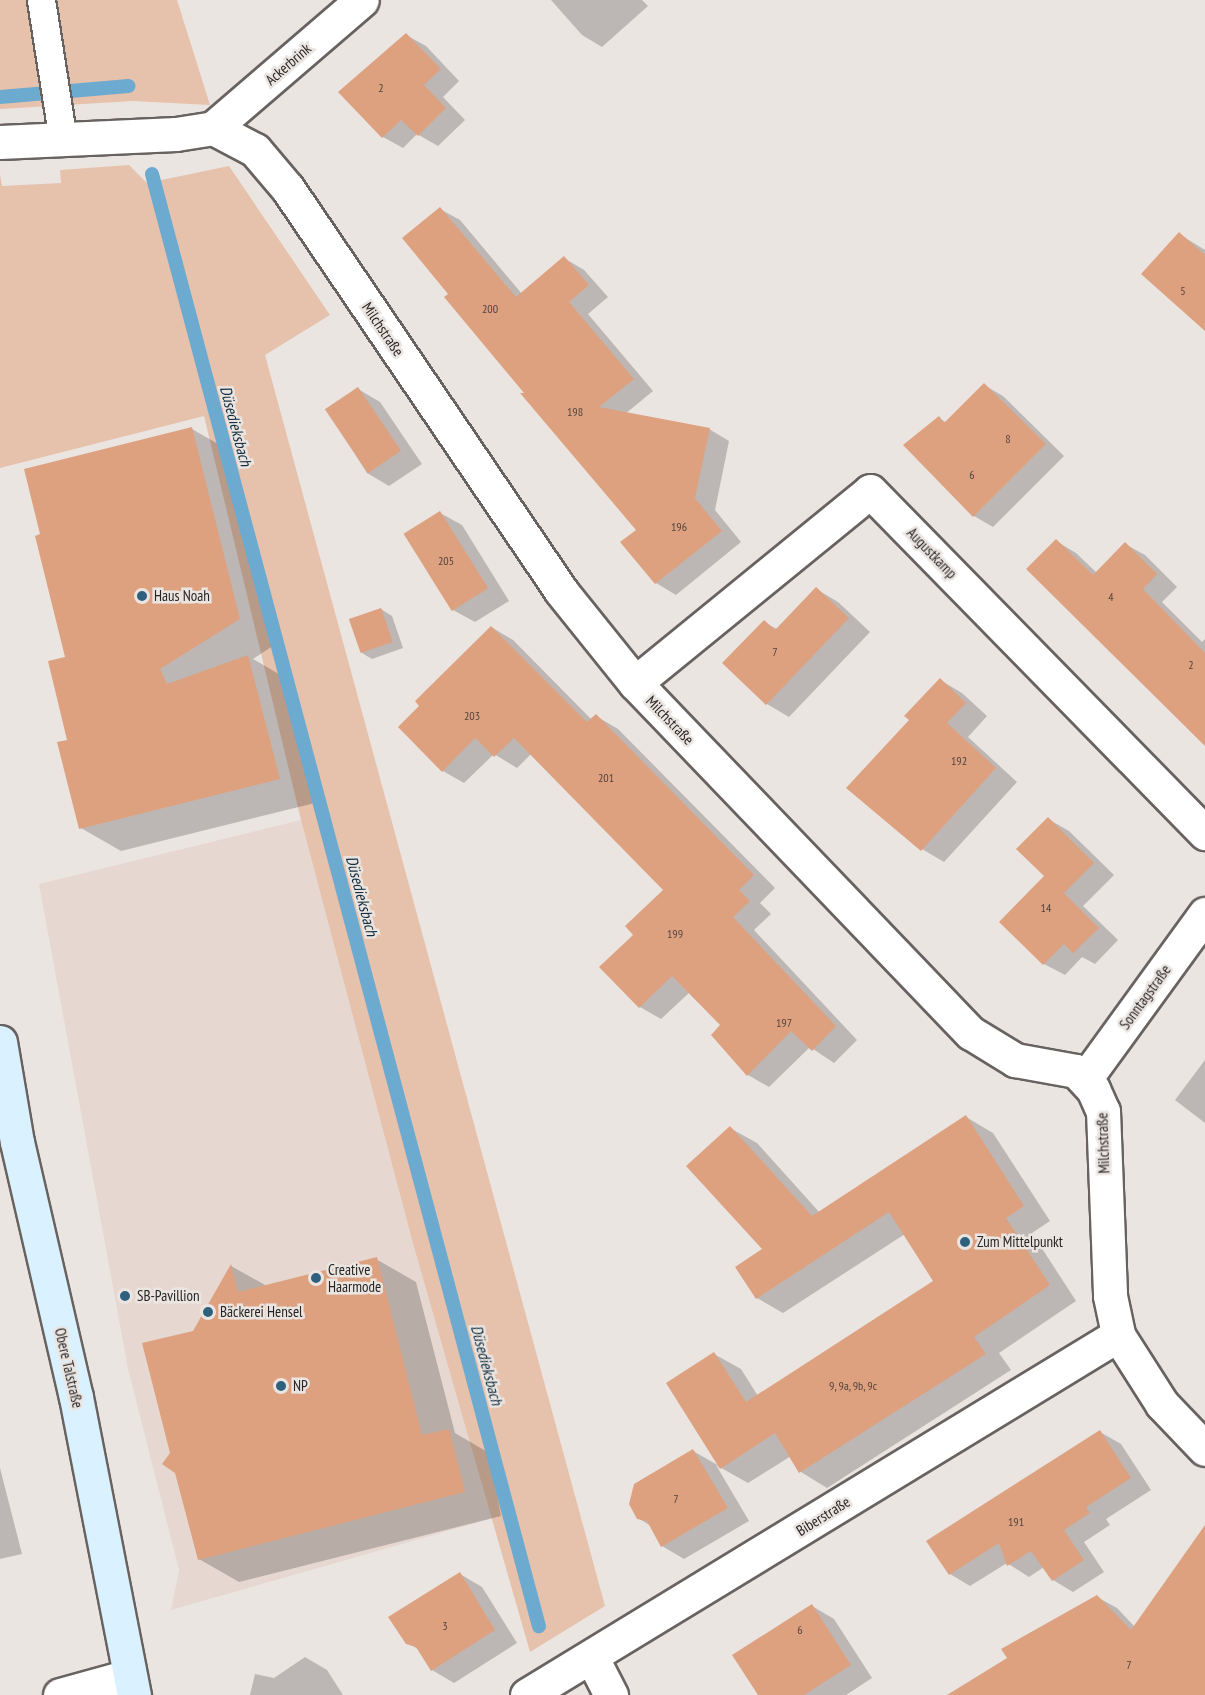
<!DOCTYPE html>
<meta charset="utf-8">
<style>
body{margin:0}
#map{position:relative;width:1205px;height:1695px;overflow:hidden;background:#ebe5e2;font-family:"PT Sans Narrow",sans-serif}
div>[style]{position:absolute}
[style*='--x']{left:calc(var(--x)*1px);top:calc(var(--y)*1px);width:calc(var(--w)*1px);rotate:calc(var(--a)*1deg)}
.built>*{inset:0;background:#e6d8d1}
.green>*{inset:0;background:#e6c1ac}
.shadow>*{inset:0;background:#0003}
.stream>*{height:14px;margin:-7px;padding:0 7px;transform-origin:7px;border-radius:7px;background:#6daad0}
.building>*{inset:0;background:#dda180;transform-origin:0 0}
.roads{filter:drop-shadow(2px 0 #686260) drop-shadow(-2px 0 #686260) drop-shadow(0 2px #686260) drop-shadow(0 -2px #686260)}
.lane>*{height:27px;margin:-13.5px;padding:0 13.5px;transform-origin:13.5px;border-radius:13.5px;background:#fff}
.street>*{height:33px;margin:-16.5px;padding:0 16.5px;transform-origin:16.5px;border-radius:16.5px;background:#fff}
.secondary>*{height:33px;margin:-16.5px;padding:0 16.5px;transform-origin:16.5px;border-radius:16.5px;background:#daf1ff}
.dots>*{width:16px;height:16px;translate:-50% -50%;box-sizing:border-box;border:3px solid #ebe5e2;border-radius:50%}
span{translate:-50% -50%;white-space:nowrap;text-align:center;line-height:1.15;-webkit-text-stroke:5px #ebe5e2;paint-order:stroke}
.number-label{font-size:12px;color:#54443b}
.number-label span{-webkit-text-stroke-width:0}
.street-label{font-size:15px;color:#272524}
.poi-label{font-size:15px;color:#272524}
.left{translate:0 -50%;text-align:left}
.water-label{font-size:16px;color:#122e3f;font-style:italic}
</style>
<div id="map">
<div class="built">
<div style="clip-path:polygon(301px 820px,412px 1240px,493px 1518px,171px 1610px,179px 1570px,128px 1369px,39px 884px)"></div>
</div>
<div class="green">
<div style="clip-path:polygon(0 0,177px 0,210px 105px,133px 101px,0 109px)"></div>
<div style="clip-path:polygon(129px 165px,147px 183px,229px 166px,330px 315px,265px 355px,605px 1606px,530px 1652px,412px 1240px,301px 820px,204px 416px,0 468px,0 174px,2px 186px,61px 183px,60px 170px)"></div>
</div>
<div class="shadow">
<div style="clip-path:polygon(551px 0,642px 0,648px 6px,602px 47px,582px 35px)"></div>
<div style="clip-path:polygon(406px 35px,426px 46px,459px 81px,443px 97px,465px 120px,438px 146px,417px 134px,403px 148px,383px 137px)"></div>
<div style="clip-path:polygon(440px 209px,460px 220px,522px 294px,564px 258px,584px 270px,608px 297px,588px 314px,653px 391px,625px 414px,709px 429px,729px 441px,715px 510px,741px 542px,676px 595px,656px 583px,623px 543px,638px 530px,446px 297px,450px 294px)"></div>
<div style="clip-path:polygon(1179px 234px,1205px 250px,1205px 326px)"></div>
<div style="clip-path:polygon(984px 385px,1003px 396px,1064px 456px,993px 527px,974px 516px,939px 418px,947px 423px)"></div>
<div style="clip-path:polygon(358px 389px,380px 402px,422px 464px,389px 486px,367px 473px,327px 410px)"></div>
<div style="clip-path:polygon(192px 429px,232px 452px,279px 642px,253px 659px,289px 680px,319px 802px,121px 851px,81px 828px,69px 741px,66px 658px)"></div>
<div style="clip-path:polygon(440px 513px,462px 525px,509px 601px,475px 622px,453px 610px)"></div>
<div style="clip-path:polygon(1056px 541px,1076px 553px,1097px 573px,1125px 544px,1145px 555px,1177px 587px,1162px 602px,1202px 642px,1205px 639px,1205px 738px)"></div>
<div style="clip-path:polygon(816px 589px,838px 602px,870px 632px,789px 717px,767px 704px,724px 663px,764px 622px,777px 629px)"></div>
<div style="clip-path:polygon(381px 609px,392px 616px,403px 648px,372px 659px,362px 653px)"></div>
<div style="clip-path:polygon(491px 627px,513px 640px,592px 720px,596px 716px,618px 729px,775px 888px,760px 903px,771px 914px,754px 930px,857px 1040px,834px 1063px,810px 1047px,769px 1087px,748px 1075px,722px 1025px,690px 992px,661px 1019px,640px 1007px,635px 935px,665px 890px,531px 754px,517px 768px,494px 754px,464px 783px,443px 771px,421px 706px)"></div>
<div style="clip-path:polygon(940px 680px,962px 693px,987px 716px,968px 737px,1017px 782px,944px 862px,922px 849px,911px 720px)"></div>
<div style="clip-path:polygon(1048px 819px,1069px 831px,1114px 875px,1083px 906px,1118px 940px,1095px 964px,1082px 957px,1065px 975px,1044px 964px)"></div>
<div style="clip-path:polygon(1205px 1060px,1205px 1123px,1175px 1100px)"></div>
<div style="clip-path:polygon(966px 1117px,993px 1133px,1050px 1221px,1032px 1233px,1076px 1301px,999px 1353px,1011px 1370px,827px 1488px,801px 1472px,791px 1456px,748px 1483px,716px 1465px,749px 1521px,684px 1559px,662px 1546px,651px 1526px,638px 1518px,693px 1451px,721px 1467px,714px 1354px,741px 1369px,758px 1396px,935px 1281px,905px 1234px,783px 1313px,757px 1298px,764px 1250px,730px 1128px,757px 1143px,820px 1213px)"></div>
<div style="clip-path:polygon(376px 1259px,416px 1282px,455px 1433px,489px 1453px,501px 1516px,239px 1582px,199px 1559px,172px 1454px,194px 1332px,231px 1266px,267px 1286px)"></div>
<div style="clip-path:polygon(1100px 1432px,1121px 1444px,1151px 1490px,1106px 1519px,1110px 1525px,1084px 1542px,1104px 1572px,1073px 1592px,1053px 1580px,1044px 1567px,1029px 1577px,1007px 1563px,970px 1586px,950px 1574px)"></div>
<div style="clip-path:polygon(0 1468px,22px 1554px,0 1559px)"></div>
<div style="clip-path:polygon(1205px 1537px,1205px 1695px,958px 1695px,1097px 1597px,1117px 1608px,1135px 1627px)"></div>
<div style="clip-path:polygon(460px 1574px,482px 1587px,517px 1643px,454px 1683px,432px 1670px,420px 1650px,407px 1643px)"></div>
<div style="clip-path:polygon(812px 1606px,834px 1619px,872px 1678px,846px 1695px,760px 1695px)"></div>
<div style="clip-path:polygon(305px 1657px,327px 1670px,343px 1695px,250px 1695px,255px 1674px,274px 1678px)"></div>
</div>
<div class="stream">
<div style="--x:0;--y:97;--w:129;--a:-4.9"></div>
<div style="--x:152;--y:174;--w:1503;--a:75.08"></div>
</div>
<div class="building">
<div style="clip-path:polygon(406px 33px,441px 69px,424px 85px,446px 108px,418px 136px,401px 120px,382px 138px,338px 92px)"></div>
<div style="clip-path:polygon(440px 207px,516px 297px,564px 256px,589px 285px,569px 302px,634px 379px,599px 407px,710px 428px,695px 498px,722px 531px,655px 584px,620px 542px,636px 530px,520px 393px,524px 393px,444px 297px,448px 294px,402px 238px)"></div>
<div style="clip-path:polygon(1179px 232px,1205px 255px,1205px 331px,1141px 274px)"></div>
<div style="clip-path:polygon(984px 383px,1046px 444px,973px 517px,903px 445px,939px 416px,944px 423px)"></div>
<div style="left:358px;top:387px;width:77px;height:40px;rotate:56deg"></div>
<div style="clip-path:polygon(192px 427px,240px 619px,160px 669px,167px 684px,248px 655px,280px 779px,79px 829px,57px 742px,67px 740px,48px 661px,65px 657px,35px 536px,40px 534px,24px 469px)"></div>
<div style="left:440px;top:511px;width:91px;height:43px;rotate:58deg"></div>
<div style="clip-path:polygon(1056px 539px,1093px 575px,1125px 542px,1157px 574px,1143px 589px,1205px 653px,1205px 746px,1026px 569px)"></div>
<div style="clip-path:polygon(816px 587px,849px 618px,766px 705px,722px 663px,764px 620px,775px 630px)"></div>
<div style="left:381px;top:608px;width:36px;height:34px;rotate:71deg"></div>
<div style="clip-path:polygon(491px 626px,587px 722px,596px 714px,754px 875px,739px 890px,750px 901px,733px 917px,836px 1026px,812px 1051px,791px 1031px,747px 1076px,711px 1035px,720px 1025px,672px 976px,639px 1008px,599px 967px,633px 935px,625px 926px,663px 890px,514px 738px,494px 757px,475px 738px,442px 772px,398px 727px,419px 706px,415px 701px)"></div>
<div style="clip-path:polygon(940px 678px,966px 703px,947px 723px,996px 768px,921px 851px,846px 788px,909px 720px,904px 716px)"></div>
<div style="clip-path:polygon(1048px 817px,1094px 863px,1064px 893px,1099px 928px,1073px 953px,1064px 944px,1043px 965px,999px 922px,1044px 876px,1016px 849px)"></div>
<div style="clip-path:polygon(966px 1115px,1024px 1206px,1006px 1218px,1050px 1285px,974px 1337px,986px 1354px,799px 1473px,775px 1433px,720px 1469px,666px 1383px,714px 1352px,746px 1402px,933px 1281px,889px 1212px,756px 1299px,735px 1267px,762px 1249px,686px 1166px,730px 1126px,812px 1216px)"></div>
<div style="clip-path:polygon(377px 1257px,422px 1435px,449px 1429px,465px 1492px,198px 1560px,175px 1473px,162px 1464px,170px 1453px,142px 1343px,193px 1331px,231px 1264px,238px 1292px)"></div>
<div style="clip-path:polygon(1100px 1430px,1131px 1478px,1086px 1507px,1090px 1513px,1064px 1530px,1084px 1560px,1052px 1581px,1031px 1551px,1007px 1566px,999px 1543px,949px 1575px,926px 1541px)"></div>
<div style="clip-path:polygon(693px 1449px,728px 1508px,661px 1547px,647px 1521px,637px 1519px,629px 1504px,634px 1484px)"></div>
<div style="clip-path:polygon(1205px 1525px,1205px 1695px,947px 1695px,1007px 1658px,1001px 1649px,1097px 1595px,1131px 1630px)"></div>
<div style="clip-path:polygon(460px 1572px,495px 1630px,431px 1671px,416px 1647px,406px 1644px,388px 1617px)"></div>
<div style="clip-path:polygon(812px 1604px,851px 1665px,804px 1695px,758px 1695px,732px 1655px)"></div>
</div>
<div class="roads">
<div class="lane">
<div style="--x:41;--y:0;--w:143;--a:81.1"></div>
</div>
<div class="street">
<div style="--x:213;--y:128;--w:196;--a:-40.7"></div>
<div style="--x:0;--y:142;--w:176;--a:-2.6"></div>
<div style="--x:176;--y:134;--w:37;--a:-9"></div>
<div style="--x:213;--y:128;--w:47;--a:27.6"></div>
<div style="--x:255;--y:150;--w:51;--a:49.8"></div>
<div style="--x:288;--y:189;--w:486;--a:55.8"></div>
<div style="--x:561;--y:591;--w:118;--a:51.2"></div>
<div style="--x:635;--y:683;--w:485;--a:46.2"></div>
<div style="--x:971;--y:1033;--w:52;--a:31.5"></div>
<div style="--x:1015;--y:1060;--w:62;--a:10.2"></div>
<div style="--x:1076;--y:1071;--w:25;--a:47"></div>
<div style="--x:1093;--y:1089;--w:24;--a:66"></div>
<div style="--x:1103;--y:1111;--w:185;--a:87.8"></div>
<div style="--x:1110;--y:1296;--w:40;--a:78"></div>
<div style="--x:1118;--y:1335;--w:82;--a:57.5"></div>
<div style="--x:1162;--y:1404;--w:62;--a:46.3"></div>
<div style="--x:635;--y:683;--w:303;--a:-39.2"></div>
<div style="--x:870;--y:491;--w:479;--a:45.6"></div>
<div style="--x:1085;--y:1079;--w:204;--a:-54"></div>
<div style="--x:592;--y:1658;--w:42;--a:62.8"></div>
<div style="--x:60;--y:1695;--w:72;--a:-15.4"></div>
<div style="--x:527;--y:1695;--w:692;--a:-31.35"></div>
</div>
<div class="secondary">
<div style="--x:0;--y:1042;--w:101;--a:80.4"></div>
<div style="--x:17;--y:1142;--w:262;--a:77"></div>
<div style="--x:76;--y:1397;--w:304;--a:79"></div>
</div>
</div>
<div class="dots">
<div style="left:142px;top:596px;background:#2f617f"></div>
<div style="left:965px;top:1242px;background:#2f617f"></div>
<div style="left:316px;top:1278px;background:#2f617f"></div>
<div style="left:125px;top:1296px;background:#2f617f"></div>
<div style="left:208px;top:1312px;background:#2f617f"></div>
<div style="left:281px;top:1386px;background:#2f617f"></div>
</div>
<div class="number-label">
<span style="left:381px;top:88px">2</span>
<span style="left:1183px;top:291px">5</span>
<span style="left:490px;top:309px">200</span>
<span style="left:575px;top:412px">198</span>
<span style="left:1008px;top:439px">8</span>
<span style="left:972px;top:475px">6</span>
<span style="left:679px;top:527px">196</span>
<span style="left:446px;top:561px">205</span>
<span style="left:1111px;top:597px">4</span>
<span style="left:775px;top:652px">7</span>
<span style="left:1191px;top:665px">2</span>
<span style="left:472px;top:716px">203</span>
<span style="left:959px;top:761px">192</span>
<span style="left:606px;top:778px">201</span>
<span style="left:1046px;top:908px">14</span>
<span style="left:675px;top:934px">199</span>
<span style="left:784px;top:1023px">197</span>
<span style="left:853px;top:1386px">9, 9a, 9b, 9c</span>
<span style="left:676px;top:1499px">7</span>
<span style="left:1016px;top:1522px">191</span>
<span style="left:445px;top:1626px">3</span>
<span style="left:800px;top:1630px">6</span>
<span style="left:1129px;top:1665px">7</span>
</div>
<div class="street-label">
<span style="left:288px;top:64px;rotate:-41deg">Ackerbrink</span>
<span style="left:383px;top:329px;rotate:56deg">Milchstraße</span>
<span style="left:932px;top:553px;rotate:46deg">Augustkamp</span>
<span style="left:670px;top:720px;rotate:46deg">Milchstraße</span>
<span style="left:1145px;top:997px;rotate:-54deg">Sonntagstraße</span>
<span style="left:1103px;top:1143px;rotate:-92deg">Milchstraße</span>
<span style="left:69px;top:1368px;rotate:77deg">Obere Talstraße</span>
<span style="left:823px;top:1516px;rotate:-32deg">Biberstraße</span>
</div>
<div class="poi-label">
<span class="left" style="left:154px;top:596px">Haus Noah</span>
<span class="left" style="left:977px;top:1242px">Zum Mittelpunkt</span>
<span class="left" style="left:328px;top:1278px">Creative<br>Haarmode</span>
<span class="left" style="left:137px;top:1296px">SB-Pavillion</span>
<span class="left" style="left:220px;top:1312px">Bäckerei Hensel</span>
<span class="left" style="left:293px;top:1386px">NP</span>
</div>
<div class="water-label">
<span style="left:236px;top:426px;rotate:75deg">Düsedieksbach</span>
<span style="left:362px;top:896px;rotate:75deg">Düsedieksbach</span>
<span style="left:487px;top:1365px;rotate:75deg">Düsedieksbach</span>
</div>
</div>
